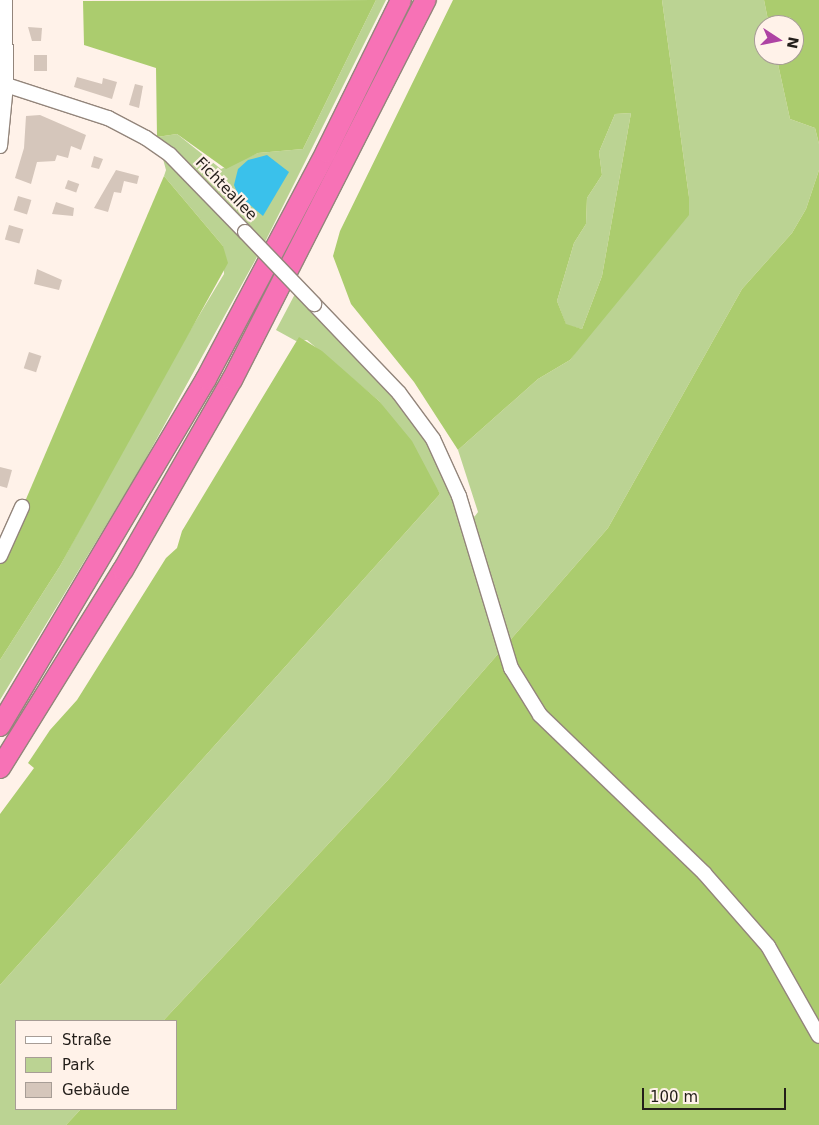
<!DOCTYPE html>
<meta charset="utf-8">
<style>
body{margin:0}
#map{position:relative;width:819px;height:1125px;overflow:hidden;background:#fff2e9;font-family:"DejaVu Sans",sans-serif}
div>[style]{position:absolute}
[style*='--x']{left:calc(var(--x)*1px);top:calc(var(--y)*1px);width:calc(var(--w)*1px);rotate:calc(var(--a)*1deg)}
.green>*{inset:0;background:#bbd393}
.forest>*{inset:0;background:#abcc6e}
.water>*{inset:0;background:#3ac1eb}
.building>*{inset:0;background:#d5c6bb;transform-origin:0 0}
.roads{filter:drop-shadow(1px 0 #93857b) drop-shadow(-1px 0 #93857b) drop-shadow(0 1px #93857b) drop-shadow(0 -1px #93857b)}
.minor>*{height:14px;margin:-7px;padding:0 7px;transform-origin:7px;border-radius:7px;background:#fff}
.highway>*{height:20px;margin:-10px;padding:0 10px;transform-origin:10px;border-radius:10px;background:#f772b6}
.bridges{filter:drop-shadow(1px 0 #93857b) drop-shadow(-1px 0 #93857b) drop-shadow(0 1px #93857b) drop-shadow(0 -1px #93857b)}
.minor-bridge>*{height:14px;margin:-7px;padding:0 7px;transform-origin:7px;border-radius:7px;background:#fff}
span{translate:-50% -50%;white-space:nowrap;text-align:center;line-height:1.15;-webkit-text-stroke:4.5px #fff2e9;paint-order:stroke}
.street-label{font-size:15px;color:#231e1a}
.legend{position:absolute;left:15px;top:1020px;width:162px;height:90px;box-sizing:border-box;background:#fff2e9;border:1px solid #a79d96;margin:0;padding:6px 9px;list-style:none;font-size:15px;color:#231e1a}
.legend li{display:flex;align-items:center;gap:10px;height:25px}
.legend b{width:25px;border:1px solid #a79d96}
.north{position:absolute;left:754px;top:15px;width:50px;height:50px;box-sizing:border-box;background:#fff2e9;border:1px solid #a79d96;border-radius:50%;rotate:101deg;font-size:14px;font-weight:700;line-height:20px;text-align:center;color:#231e1a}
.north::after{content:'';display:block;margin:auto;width:18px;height:22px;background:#ae43a3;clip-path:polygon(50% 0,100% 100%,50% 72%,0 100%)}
.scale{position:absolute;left:642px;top:1088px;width:144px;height:22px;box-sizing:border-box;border:2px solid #231e1a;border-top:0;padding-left:6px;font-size:15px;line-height:18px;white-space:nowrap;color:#231e1a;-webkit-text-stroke:4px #fff2e9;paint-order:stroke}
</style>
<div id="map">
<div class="green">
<div style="clip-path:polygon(376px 0,386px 0,265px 242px,185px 162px,258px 255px,139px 471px,0 700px,0 660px,60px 566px,159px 382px,224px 274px,223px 246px,164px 176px,166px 170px,157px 137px,177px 134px,221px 169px,258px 153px,303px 149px)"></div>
<div style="clip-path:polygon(662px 0,764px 0,769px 25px,764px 25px,764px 55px,776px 55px,790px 119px,815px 128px,819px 144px,819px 170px,806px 209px,792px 233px,742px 289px,608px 528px,388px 780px,163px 1021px,16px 1021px,16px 1109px,81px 1109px,66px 1125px,0 1125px,0 985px,440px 494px,379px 401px,307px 340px,296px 341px,276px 330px,295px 294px,392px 394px,423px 434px,470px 519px,475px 516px,478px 512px,458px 450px,538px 379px,570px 360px,689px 197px)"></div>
<div style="clip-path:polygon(631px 113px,602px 276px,582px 329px,566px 325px,557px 301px,574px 243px,586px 224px,587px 198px,602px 175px,599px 152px,615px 114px)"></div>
</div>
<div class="forest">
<div style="clip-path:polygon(376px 0,303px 149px,258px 153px,226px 169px,177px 134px,157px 137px,156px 68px,84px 45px,83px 1px)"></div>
<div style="clip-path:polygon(evenodd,453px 0,662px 0,689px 197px,689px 215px,570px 360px,538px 379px,458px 450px,414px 382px,351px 304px,333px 256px,340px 231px,453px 0,631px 113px,602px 276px,582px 329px,566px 324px,557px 301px,574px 243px,586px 224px,587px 198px,602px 175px,599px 152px,615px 114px,631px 113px)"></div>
<div style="clip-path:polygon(764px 0,819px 0,819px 144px,815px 128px,790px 119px,776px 55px,794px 55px,794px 25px,769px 25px)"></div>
<div style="clip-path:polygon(819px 170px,819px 1125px,66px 1125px,81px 1109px,176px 1109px,176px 1021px,163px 1021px,388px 780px,608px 528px,742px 289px,792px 233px,806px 209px)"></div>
<div style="clip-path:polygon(164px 176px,223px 246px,228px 263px,60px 566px,0 660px,0 560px)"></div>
<div style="clip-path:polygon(299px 337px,322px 351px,379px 401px,412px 441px,440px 494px,0 985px,0 814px,34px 768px,28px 763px,50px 730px,77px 700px,166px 558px,177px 548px,182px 531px)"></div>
</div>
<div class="water">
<div style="clip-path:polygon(267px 155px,289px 172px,263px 216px,238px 195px,234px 185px,238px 169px,248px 160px)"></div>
</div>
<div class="building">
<div style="clip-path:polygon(28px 27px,42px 28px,41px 41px,32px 41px)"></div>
<div style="left:47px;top:55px;width:16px;height:13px;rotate:90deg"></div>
<div style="clip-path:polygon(77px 77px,102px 84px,103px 78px,117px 82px,112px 99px,74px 87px)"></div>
<div style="clip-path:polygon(135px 84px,143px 86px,139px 108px,129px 105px)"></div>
<div style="clip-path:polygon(40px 115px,86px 135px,81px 150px,71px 146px,68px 158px,57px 155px,55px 161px,37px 162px,31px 184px,15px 178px,24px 148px,26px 116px)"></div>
<div style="clip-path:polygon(94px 156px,103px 159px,99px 169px,91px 167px)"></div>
<div style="clip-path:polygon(116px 170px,139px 176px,137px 184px,124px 181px,121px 193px,114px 192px,108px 212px,94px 208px)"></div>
<div style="left:68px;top:180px;width:12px;height:9px;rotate:20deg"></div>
<div style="left:18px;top:196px;width:14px;height:15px;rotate:17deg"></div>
<div style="clip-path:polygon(56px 202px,74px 208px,73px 216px,52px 214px)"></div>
<div style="left:9px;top:225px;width:15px;height:15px;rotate:16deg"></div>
<div style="clip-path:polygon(37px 269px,62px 280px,59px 290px,34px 284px)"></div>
<div style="left:29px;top:352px;width:13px;height:17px;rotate:18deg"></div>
<div style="clip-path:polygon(0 467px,12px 470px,7px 488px,0 486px)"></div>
</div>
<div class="roads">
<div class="minor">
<div style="--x:0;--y:83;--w:114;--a:18"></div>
<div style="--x:108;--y:118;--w:43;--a:27.8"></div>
<div style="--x:146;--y:138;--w:29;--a:35"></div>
<div style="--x:170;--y:155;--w:107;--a:45.8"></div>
<div style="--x:0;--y:146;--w:61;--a:-84.4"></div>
<div style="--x:6;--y:85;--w:85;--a:-90.7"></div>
<div style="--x:314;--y:304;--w:123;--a:46.3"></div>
<div style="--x:399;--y:393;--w:57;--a:53.5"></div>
<div style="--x:433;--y:439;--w:63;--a:65.5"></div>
<div style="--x:459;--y:496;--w:180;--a:73.2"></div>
<div style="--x:511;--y:668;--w:55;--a:58.3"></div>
<div style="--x:540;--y:715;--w:228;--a:43.9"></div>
<div style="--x:704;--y:873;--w:97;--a:48.8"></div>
<div style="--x:768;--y:946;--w:103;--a:60.5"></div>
<div style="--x:0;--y:556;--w:54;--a:-65.8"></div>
</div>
<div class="highway">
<div style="--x:0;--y:726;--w:404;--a:-59.3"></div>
<div style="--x:206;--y:379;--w:257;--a:-62.1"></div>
<div style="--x:326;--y:152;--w:169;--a:-63.7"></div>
<div style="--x:0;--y:768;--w:233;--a:-58.2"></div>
<div style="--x:123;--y:570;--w:219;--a:-60.2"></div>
<div style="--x:232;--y:380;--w:427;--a:-63"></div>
</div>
</div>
<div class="bridges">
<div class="minor-bridge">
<div style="--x:245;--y:232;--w:100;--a:46.2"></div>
</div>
</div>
<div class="street-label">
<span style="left:226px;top:189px;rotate:46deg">Fichteallee</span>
</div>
<ul class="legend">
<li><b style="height:6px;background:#fff"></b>Straße</li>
<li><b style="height:14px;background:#bbd393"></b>Park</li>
<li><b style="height:14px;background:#d5c6bb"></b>Gebäude</li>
</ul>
<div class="north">N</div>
<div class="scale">100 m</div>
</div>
